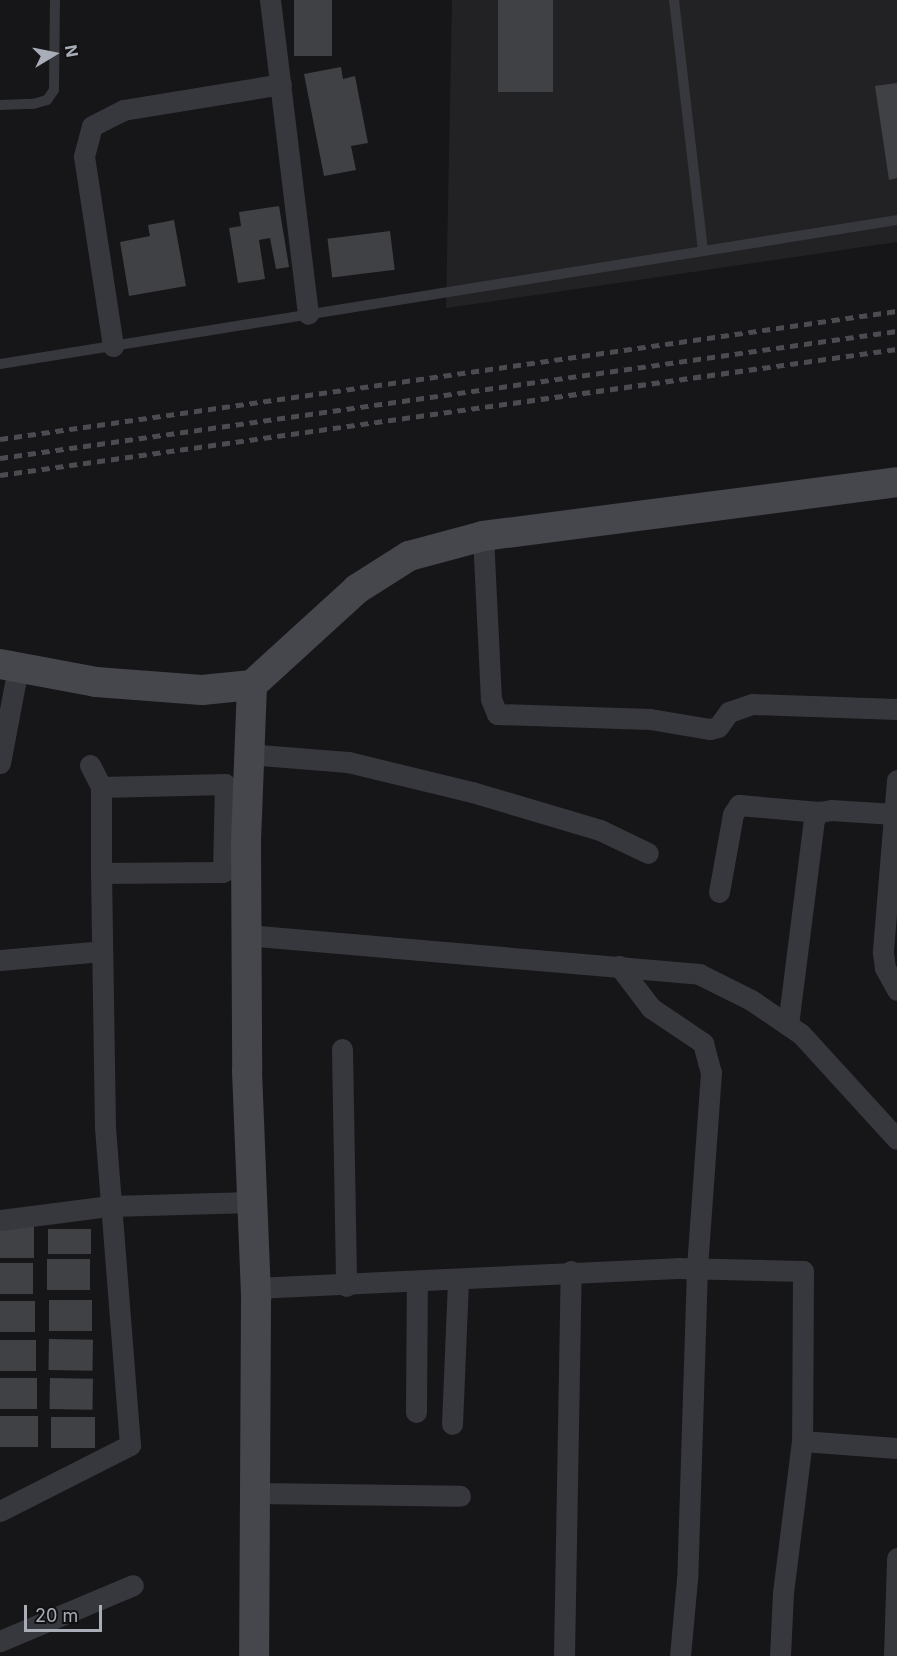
<!DOCTYPE html>
<style>
body{margin:0}
#map{position:relative;width:897px;height:1656px;overflow:hidden;background:#161618;font-family:Inter,sans-serif}
div>[style]{position:absolute}
[style*='--x']{left:calc(var(--x)*1px);top:calc(var(--y)*1px);width:calc(var(--w)*1px);rotate:calc(var(--a)*1deg)}
.built>*{inset:0;background:#222225}
.building>*{inset:0;background:#404145;transform-origin:0 0}
.lane>*{height:10px;margin:-5px;padding:0 5px;transform-origin:5px;border-radius:5px;background:#37383d}
.street>*{height:21px;margin:-10.5px;padding:0 10.5px;transform-origin:10.5px;border-radius:10.5px;background:#37383d}
.secondary>*{height:30px;margin:-15px;padding:0 15px;transform-origin:15px;border-radius:15px;background:#45474d}
.rail>*{height:4.5px;margin-top:-2.25px;transform-origin:0;background:repeating-linear-gradient(90deg,#4a4c52 0 8px,transparent 0 14px)}
span{translate:-50% -50%;white-space:nowrap;text-align:center;line-height:1.15;-webkit-text-stroke:4.5px #111113;paint-order:stroke}
.north{position:absolute;left:24px;top:24px;width:60px;height:60px;-webkit-text-stroke:4px #111113;paint-order:stroke;rotate:80deg;font-size:16px;font-weight:700;line-height:24px;text-align:center;color:#a8adb8}
.north::after{content:'';display:block;margin:auto;width:21px;height:27px;background:#a8adb8;clip-path:polygon(50% 0,100% 100%,50% 72%,0 100%)}
.scale{position:absolute;left:24px;top:1605px;width:78px;height:27px;box-sizing:border-box;border:3px solid #a8adb8;border-top:0;padding-left:8px;font-size:18px;line-height:21px;white-space:nowrap;color:#a8adb8;-webkit-text-stroke:4px #111113;paint-order:stroke}
</style>
<div id="map">
<div class="built">
<div style="clip-path:polygon(452px 0,897px 0,897px 242px,446px 308px)"></div>
</div>
<div class="building">
<div style="left:294px;top:0;width:38px;height:56px"></div>
<div style="left:498px;top:0;width:55px;height:92px"></div>
<div style="clip-path:polygon(341px 67px,343px 79px,355px 76px,368px 143px,351px 146px,356px 170px,324px 176px,304px 74px)"></div>
<div style="clip-path:polygon(897px 83px,897px 178px,889px 180px,875px 86px)"></div>
<div style="clip-path:polygon(279px 206px,289px 267px,276px 269px,270px 238px,259px 240px,265px 279px,238px 283px,229px 228px,241px 226px,239px 212px)"></div>
<div style="clip-path:polygon(174px 220px,186px 286px,129px 296px,120px 242px,150px 236px,148px 225px)"></div>
<div style="left:390px;top:231px;width:39px;height:63px;rotate:83deg"></div>
<div style="left:0;top:1226px;width:34px;height:32px"></div>
<div style="left:48px;top:1229px;width:43px;height:25px"></div>
<div style="left:47px;top:1259px;width:43px;height:31px"></div>
<div style="left:0;top:1263px;width:33px;height:31px"></div>
<div style="left:49px;top:1300px;width:43px;height:31px"></div>
<div style="left:0;top:1301px;width:35px;height:31px"></div>
<div style="left:49px;top:1339px;width:44px;height:31px;rotate:1deg"></div>
<div style="left:0;top:1340px;width:36px;height:31px"></div>
<div style="left:0;top:1378px;width:37px;height:31px"></div>
<div style="left:50px;top:1378px;width:43px;height:31px;rotate:1deg"></div>
<div style="left:0;top:1416px;width:38px;height:31px"></div>
<div style="left:51px;top:1417px;width:44px;height:31px"></div>
</div>
<div class="lane">
<div style="--x:674;--y:0;--w:252;--a:83.4"></div>
<div style="--x:0;--y:105;--w:33;--a:-2"></div>
<div style="--x:33;--y:104;--w:15;--a:-16"></div>
<div style="--x:47;--y:100;--w:12;--a:-55"></div>
<div style="--x:54;--y:90;--w:90;--a:-89.4"></div>
<div style="--x:0;--y:364;--w:908;--a:-9.12"></div>
</div>
<div class="street">
<div style="--x:270;--y:0;--w:316;--a:83.1"></div>
<div style="--x:113;--y:346;--w:192;--a:-98.7"></div>
<div style="--x:84;--y:156;--w:31;--a:-75"></div>
<div style="--x:92;--y:126;--w:35;--a:-27"></div>
<div style="--x:123;--y:110;--w:160;--a:-9.3"></div>
<div style="--x:483;--y:536;--w:163;--a:87.2"></div>
<div style="--x:491;--y:699;--w:16;--a:68"></div>
<div style="--x:497;--y:714;--w:153;--a:1.9"></div>
<div style="--x:650;--y:719;--w:61;--a:9.5"></div>
<div style="--x:710;--y:729;--w:8;--a:-14"></div>
<div style="--x:718;--y:727;--w:19;--a:-54"></div>
<div style="--x:729;--y:712;--w:24;--a:-19"></div>
<div style="--x:752;--y:704;--w:145;--a:2"></div>
<div style="--x:247;--y:754;--w:101;--a:4.5"></div>
<div style="--x:348;--y:762;--w:128;--a:13.6"></div>
<div style="--x:472;--y:792;--w:134;--a:16.5"></div>
<div style="--x:600;--y:830;--w:53;--a:25.6"></div>
<div style="--x:0;--y:763;--w:97;--a:-79.3"></div>
<div style="--x:90;--y:765;--w:25;--a:63"></div>
<div style="--x:101;--y:787;--w:86;--a:90"></div>
<div style="--x:897;--y:780;--w:173;--a:94.7"></div>
<div style="--x:883;--y:952;--w:16;--a:83"></div>
<div style="--x:885;--y:968;--w:25;--a:61"></div>
<div style="--x:719;--y:892;--w:79;--a:-79.8"></div>
<div style="--x:733;--y:814;--w:11;--a:-56"></div>
<div style="--x:739;--y:805;--w:80;--a:5"></div>
<div style="--x:246;--y:935;--w:455;--a:4.9"></div>
<div style="--x:699;--y:974;--w:58;--a:26.6"></div>
<div style="--x:751;--y:1000;--w:60;--a:34.2"></div>
<div style="--x:801;--y:1034;--w:142;--a:47.6"></div>
<div style="--x:0;--y:960;--w:102;--a:-5"></div>
<div style="--x:619;--y:966;--w:53;--a:52.7"></div>
<div style="--x:651;--y:1008;--w:63;--a:33.9"></div>
<div style="--x:703;--y:1043;--w:30;--a:75"></div>
<div style="--x:711;--y:1072;--w:196;--a:94.1"></div>
<div style="--x:697;--y:1268;--w:311;--a:91.8"></div>
<div style="--x:687;--y:1579;--w:77;--a:95.2"></div>
<div style="--x:788;--y:1025;--w:208;--a:-82.8"></div>
<div style="--x:814;--y:819;--w:9;--a:-54"></div>
<div style="--x:819;--y:812;--w:12;--a:-9"></div>
<div style="--x:831;--y:810;--w:63;--a:3.6"></div>
<div style="--x:342;--y:1049;--w:237;--a:89"></div>
<div style="--x:0;--y:1220;--w:111;--a:-7.3"></div>
<div style="--x:110;--y:1206;--w:142;--a:-1.6"></div>
<div style="--x:255;--y:1288;--w:422;--a:-2.7"></div>
<div style="--x:677;--y:1268;--w:126;--a:1.4"></div>
<div style="--x:803;--y:1271;--w:170;--a:90.3"></div>
<div style="--x:416;--y:1412;--w:131;--a:-89.6"></div>
<div style="--x:452;--y:1424;--w:143;--a:-87.6"></div>
<div style="--x:256;--y:1493;--w:204;--a:0.8"></div>
<div style="--x:0;--y:1511;--w:146;--a:-26.9"></div>
<div style="--x:130;--y:1445;--w:319;--a:-94.5"></div>
<div style="--x:105;--y:1127;--w:254;--a:-90.9"></div>
<div style="--x:101;--y:873;--w:122;--a:-0.5"></div>
<div style="--x:223;--y:872;--w:88;--a:-88.7"></div>
<div style="--x:225;--y:784;--w:124;--a:178.6"></div>
<div style="--x:0;--y:1641;--w:144;--a:-22.8"></div>
<div style="--x:564;--y:1656;--w:385;--a:-89"></div>
<div style="--x:780;--y:1656;--w:63;--a:-87.3"></div>
<div style="--x:783;--y:1593;--w:153;--a:-82.9"></div>
<div style="--x:802;--y:1441;--w:95;--a:4.2"></div>
<div style="--x:894;--y:1656;--w:98;--a:-88.2"></div>
</div>
<div class="secondary">
<div style="--x:0;--y:664;--w:98;--a:10.6"></div>
<div style="--x:96;--y:682;--w:106;--a:4.3"></div>
<div style="--x:202;--y:690;--w:50;--a:-5.7"></div>
<div style="--x:252;--y:685;--w:142;--a:-42.4"></div>
<div style="--x:357;--y:589;--w:62;--a:-32.4"></div>
<div style="--x:409;--y:556;--w:77;--a:-15.1"></div>
<div style="--x:483;--y:536;--w:418;--a:-7.4"></div>
<div style="--x:252;--y:685;--w:157;--a:92.2"></div>
<div style="--x:246;--y:842;--w:229;--a:89.7"></div>
<div style="--x:247;--y:1071;--w:229;--a:87.7"></div>
<div style="--x:256;--y:1300;--w:356;--a:90.3"></div>
</div>
<div class="rail">
<div style="--x:0;--y:439;--w:906;--a:-8.12"></div>
<div style="--x:0;--y:458;--w:906;--a:-8.06"></div>
<div style="--x:0;--y:475;--w:906;--a:-8"></div>
</div>
<div class="north">N</div>
<div class="scale">20 m</div>
</div>
